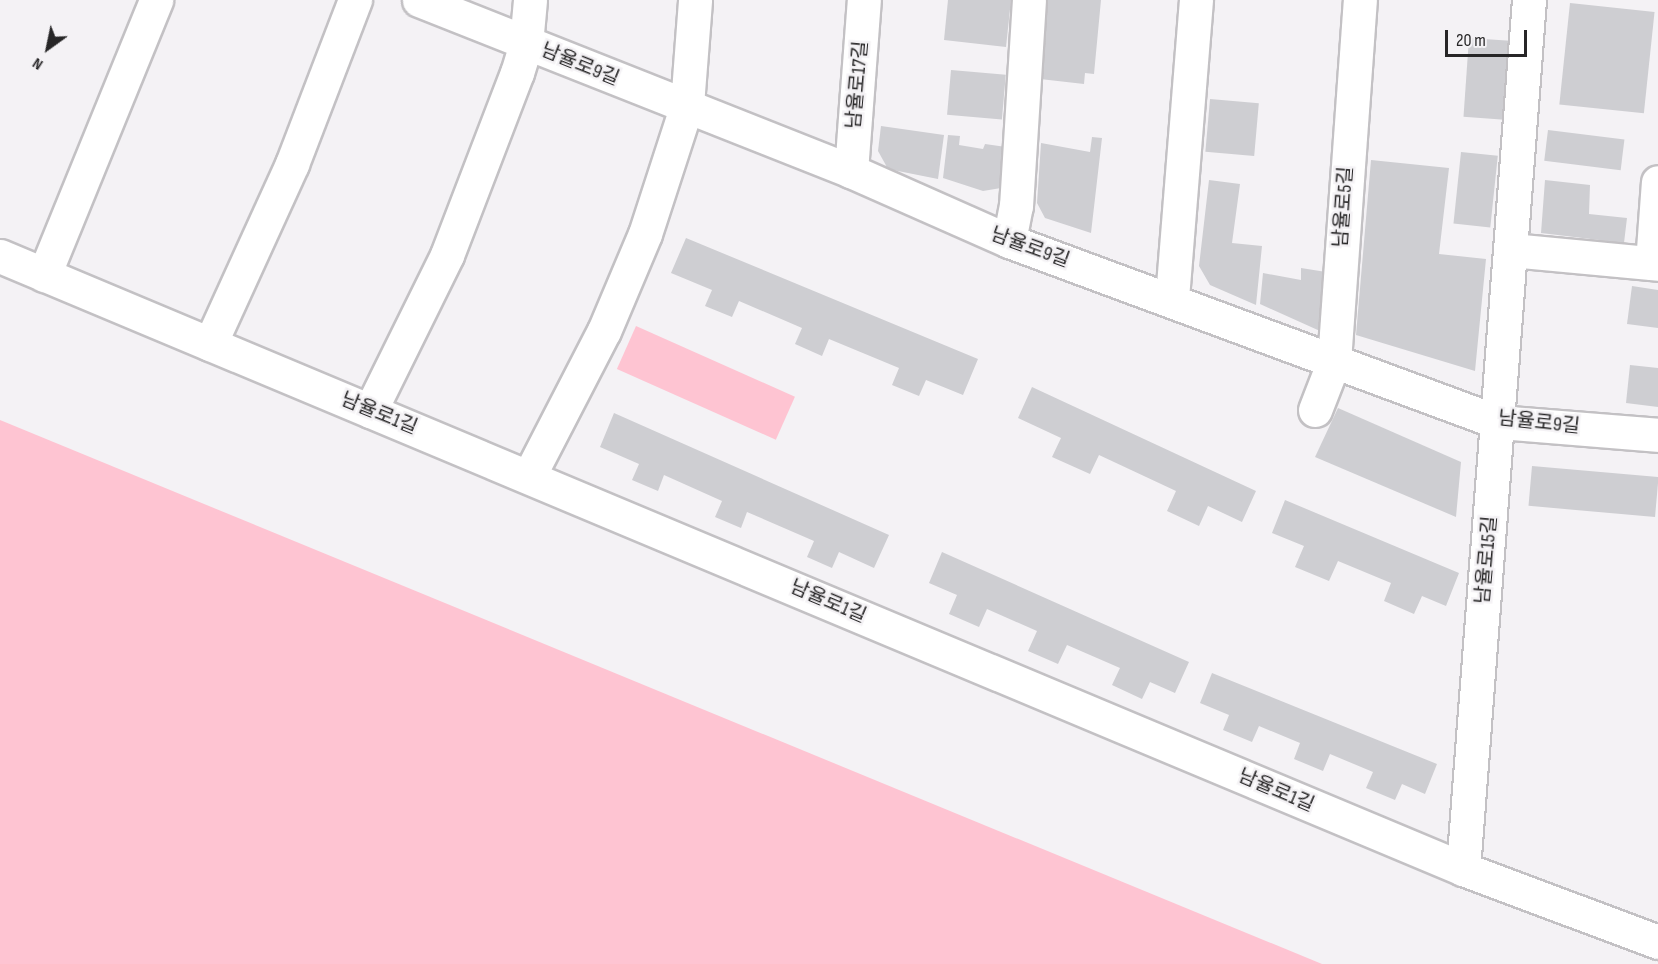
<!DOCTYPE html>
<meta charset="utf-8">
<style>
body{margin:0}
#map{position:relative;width:1658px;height:964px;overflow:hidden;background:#f4f2f5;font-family:"Sofia Sans Condensed","Noto Sans KR",sans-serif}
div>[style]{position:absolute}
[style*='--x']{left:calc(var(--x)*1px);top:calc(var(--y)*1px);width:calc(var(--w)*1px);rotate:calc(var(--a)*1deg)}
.green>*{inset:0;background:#fec4d2;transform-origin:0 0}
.building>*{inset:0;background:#ceced2;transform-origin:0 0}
.roads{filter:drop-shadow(2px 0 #c3c1c4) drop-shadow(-2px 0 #c3c1c4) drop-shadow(0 2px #c3c1c4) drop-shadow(0 -2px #c3c1c4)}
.minor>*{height:33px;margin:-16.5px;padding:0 16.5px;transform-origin:16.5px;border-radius:16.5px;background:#fff}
span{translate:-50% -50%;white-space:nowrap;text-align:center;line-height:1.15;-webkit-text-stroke:5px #f4f2f5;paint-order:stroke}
.street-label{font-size:20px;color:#272627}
.north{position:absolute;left:18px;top:18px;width:60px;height:60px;-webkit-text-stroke:4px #f4f2f5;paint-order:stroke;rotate:213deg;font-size:16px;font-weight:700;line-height:24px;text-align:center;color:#272627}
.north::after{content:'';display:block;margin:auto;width:21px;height:27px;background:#272627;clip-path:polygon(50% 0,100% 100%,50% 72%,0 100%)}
.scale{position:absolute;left:1445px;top:30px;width:82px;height:27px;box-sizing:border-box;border:3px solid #272627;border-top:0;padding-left:8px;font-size:18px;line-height:21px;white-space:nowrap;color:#272627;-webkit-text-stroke:4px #f4f2f5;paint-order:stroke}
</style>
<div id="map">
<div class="green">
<div style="left:636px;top:326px;width:174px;height:47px;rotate:24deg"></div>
<div style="clip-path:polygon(0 420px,1322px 964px,0 964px)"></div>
</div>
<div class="building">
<div style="clip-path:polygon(948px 0,1011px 0,1006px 47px,944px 40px)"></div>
<div style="clip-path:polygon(1048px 0,1101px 0,1094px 74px,1085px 73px,1084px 84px,1040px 79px)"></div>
<div style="left:1570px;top:3px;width:85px;height:102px;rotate:6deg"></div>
<div style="left:1469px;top:38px;width:41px;height:79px;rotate:4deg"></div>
<div style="left:951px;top:70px;width:55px;height:45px;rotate:5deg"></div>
<div style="left:1210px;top:99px;width:49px;height:53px;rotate:5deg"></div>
<div style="clip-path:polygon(881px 126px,944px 135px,938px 179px,888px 169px,878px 151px)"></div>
<div style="left:1548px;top:130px;width:77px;height:31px;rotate:7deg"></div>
<div style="clip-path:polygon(948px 135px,960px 136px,959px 145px,983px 149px,985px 144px,1006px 147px,1001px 188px,983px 191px,943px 178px)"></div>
<div style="clip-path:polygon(1092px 137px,1102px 138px,1091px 233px,1045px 218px,1037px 203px,1041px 143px,1090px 152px)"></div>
<div style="left:1461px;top:152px;width:37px;height:72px;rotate:6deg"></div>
<div style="clip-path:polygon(1371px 160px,1449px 168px,1439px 254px,1486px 259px,1475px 371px,1356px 335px)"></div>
<div style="clip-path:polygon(1209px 180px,1240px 184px,1232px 243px,1262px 246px,1256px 305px,1210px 285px,1199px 266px)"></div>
<div style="clip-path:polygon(1545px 180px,1590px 185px,1589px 214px,1627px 218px,1624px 243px,1541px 233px)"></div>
<div style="clip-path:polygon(686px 238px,978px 359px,963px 395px,926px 380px,919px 396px,892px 385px,899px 368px,829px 339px,822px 356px,795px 344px,802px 328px,739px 301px,732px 317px,705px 306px,712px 290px,671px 273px)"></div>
<div style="clip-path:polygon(1301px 268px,1326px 272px,1320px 331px,1260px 304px,1263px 273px,1301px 280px)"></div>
<div style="clip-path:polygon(1632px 286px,1658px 290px,1658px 328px,1627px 324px)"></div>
<div style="clip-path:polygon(1630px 365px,1658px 368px,1658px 407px,1626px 403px)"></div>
<div style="clip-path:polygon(1032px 387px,1256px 491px,1242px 522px,1208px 506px,1199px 526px,1167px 511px,1176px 491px,1099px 455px,1090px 474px,1052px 457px,1061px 438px,1018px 418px)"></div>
<div style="clip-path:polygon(1338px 408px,1461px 462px,1456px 517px,1315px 457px)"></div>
<div style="clip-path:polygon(614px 413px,889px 535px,874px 568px,839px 552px,832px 568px,807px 557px,814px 541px,747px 512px,741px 528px,715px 517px,722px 501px,664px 475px,658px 491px,632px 480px,639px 464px,600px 447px)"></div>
<div style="left:1532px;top:466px;width:127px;height:40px;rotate:5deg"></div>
<div style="clip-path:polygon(1285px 500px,1459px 573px,1446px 606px,1422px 596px,1414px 614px,1384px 601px,1391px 583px,1338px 561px,1329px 581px,1295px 567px,1304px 546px,1272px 533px)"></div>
<div style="clip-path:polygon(942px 552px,1189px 662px,1175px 693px,1150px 682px,1142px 699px,1112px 685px,1120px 668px,1067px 645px,1058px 664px,1028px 651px,1037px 631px,987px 609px,979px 627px,949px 614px,957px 595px,929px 583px)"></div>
<div style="clip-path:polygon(1212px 673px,1437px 764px,1425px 794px,1402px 784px,1395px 800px,1366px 788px,1373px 772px,1330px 754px,1323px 771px,1294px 759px,1300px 743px,1259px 726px,1252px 742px,1223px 730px,1229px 715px,1200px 703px)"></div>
</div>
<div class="roads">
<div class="minor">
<div style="--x:419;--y:0;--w:465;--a:21.6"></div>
<div style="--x:851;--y:171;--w:173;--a:23.9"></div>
<div style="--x:1009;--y:241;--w:521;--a:20.31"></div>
<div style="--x:1498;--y:422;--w:161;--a:4.6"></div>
<div style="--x:851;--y:171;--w:171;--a:-85.7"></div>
<div style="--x:1009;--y:241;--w:36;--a:-79"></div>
<div style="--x:1016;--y:206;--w:206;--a:-86.4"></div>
<div style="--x:1511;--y:250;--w:148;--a:5.4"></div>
<div style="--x:0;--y:256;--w:1586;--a:22.73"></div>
<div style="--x:1463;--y:869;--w:208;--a:20.5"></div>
<div style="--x:1652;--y:263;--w:81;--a:-85.8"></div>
<div style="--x:44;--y:275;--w:297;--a:-67.8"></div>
<div style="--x:1172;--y:298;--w:299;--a:-85.4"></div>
<div style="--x:210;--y:344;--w:198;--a:-65.5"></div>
<div style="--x:292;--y:164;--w:176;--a:-69"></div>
<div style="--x:1315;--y:410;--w:53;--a:-68.8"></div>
<div style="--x:1334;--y:361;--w:362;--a:-85.9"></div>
<div style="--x:370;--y:411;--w:174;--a:-63.7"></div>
<div style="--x:447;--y:255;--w:195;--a:-69"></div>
<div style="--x:517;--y:73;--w:30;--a:-73"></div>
<div style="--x:526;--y:44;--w:44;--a:-84.8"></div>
<div style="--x:529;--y:476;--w:163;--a:-62.7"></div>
<div style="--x:604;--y:331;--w:105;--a:-67.1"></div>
<div style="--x:645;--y:234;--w:136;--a:-72"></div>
<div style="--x:687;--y:105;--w:105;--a:-85.6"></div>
<div style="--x:1463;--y:869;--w:872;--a:-85.66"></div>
</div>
</div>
<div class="street-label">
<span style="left:580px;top:65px;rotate:22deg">남율로9길</span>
<span style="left:858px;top:85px;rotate:-85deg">남율로17길</span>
<span style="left:1344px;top:207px;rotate:-86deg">남율로5길</span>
<span style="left:1030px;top:248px;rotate:20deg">남율로9길</span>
<span style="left:379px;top:414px;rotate:22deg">남율로1길</span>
<span style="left:1539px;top:423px;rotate:6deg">남율로9길</span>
<span style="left:1487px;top:560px;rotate:-85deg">남율로15길</span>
<span style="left:828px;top:602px;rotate:23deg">남율로1길</span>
<span style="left:1276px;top:791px;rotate:23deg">남율로1길</span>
</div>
<div class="north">N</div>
<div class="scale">20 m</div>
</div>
